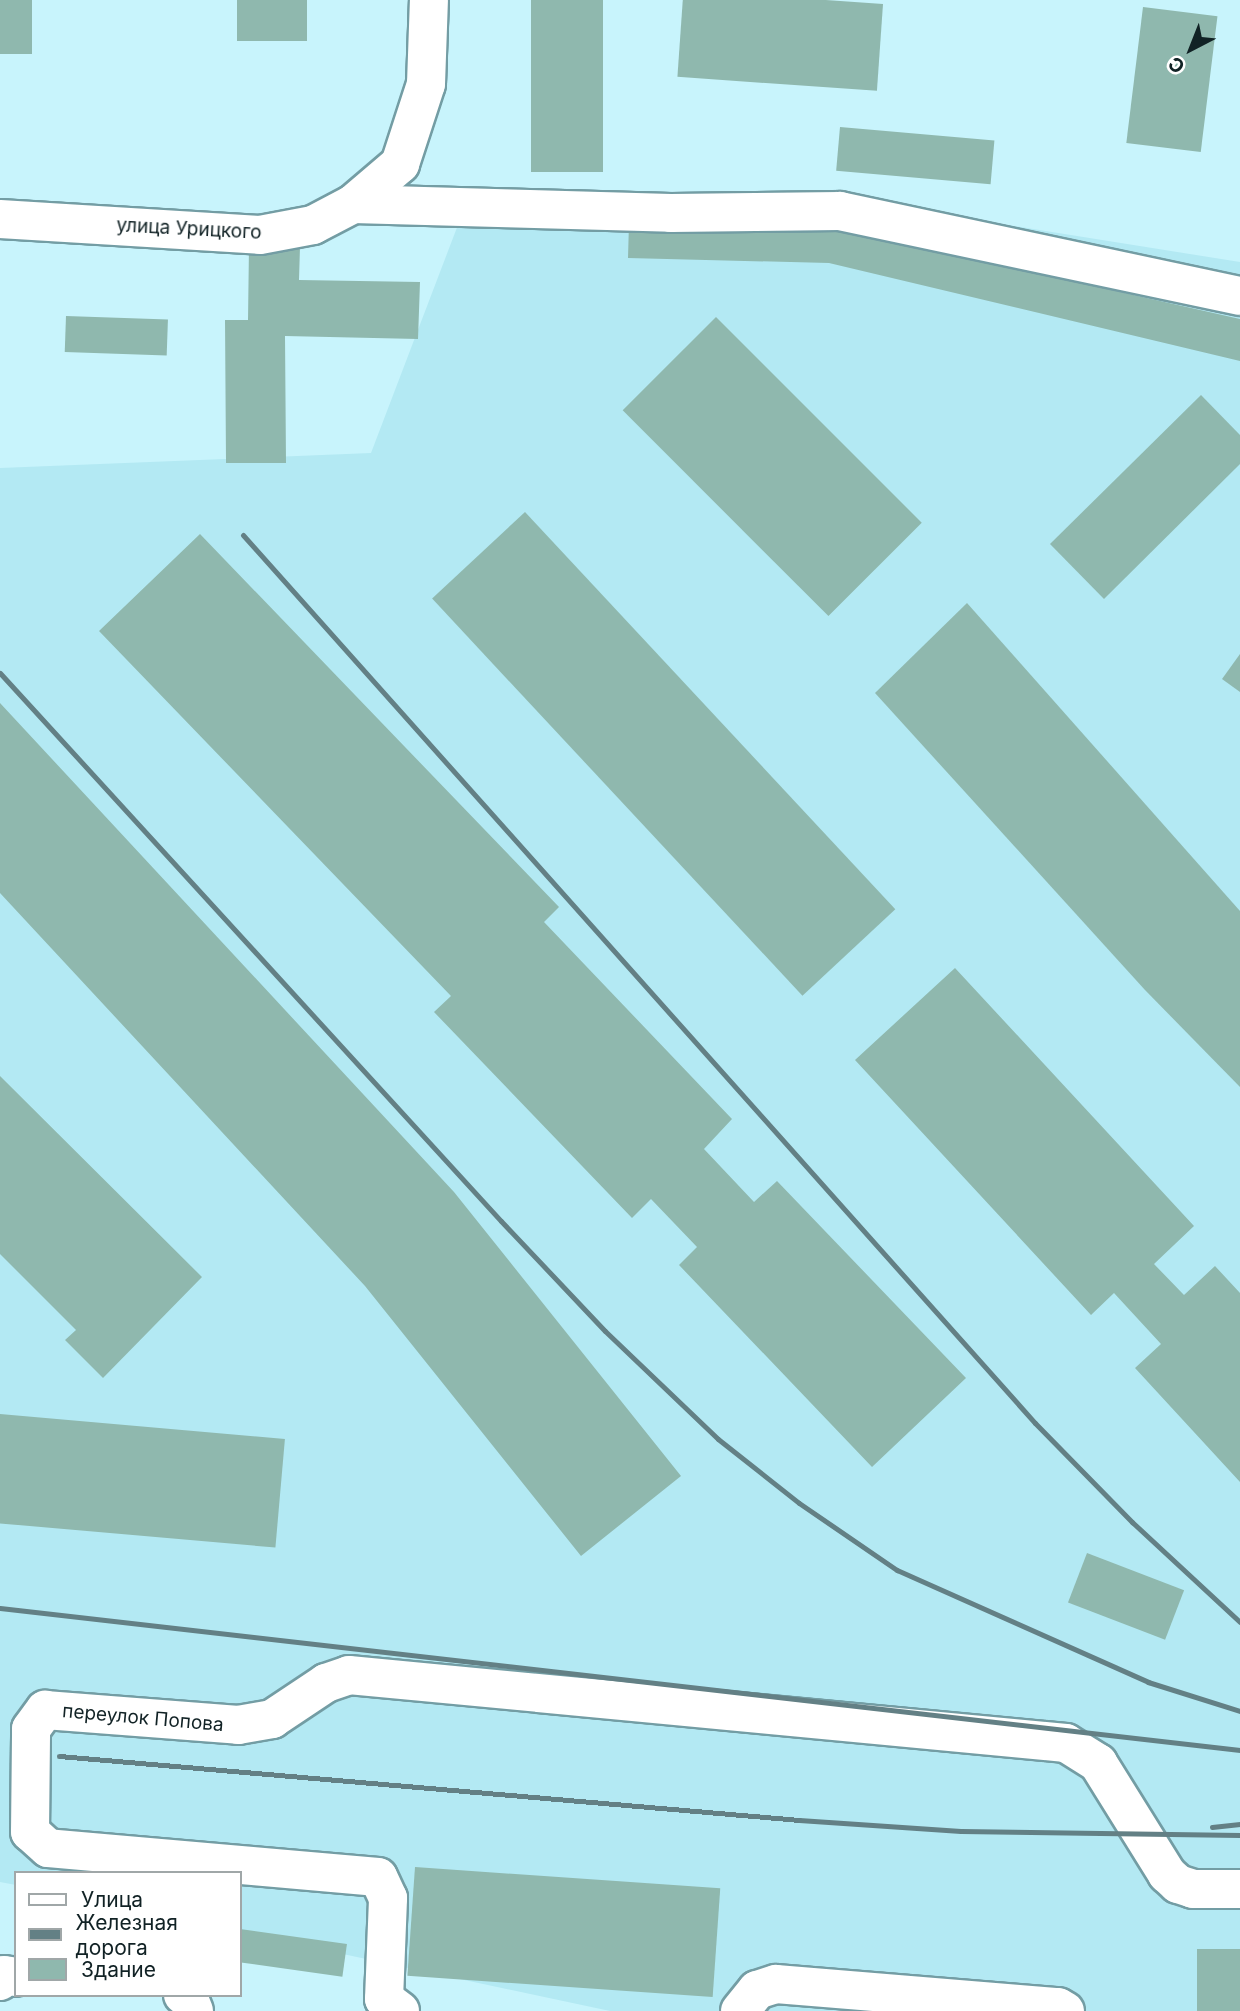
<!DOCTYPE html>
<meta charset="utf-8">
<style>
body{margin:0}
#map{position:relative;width:1240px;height:2011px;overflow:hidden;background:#c8f4fc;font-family:Inter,sans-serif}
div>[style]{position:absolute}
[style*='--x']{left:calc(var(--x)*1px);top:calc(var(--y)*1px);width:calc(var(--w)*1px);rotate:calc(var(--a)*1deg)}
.built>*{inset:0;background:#b3e9f3}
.building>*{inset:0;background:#8fb8ae;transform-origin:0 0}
.roads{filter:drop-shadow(2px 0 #739da4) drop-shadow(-2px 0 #739da4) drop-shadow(0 2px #739da4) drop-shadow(0 -2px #739da4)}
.minor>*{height:38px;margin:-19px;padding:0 19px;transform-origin:19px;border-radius:19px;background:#fff}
.rail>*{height:5px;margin:-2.5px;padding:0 2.5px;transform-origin:2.5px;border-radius:2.5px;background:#638085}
span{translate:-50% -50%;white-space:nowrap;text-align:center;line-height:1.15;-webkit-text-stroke:5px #fff;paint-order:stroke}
.street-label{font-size:19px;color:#112225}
.legend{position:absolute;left:14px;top:1871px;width:228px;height:126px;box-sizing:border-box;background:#fff;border:2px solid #a0a7a8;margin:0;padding:9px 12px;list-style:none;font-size:21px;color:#112225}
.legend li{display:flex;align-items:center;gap:14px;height:35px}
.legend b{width:35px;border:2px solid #a0a7a8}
.north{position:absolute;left:1156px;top:14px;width:70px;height:70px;-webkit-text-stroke:5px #fff;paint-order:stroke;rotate:222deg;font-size:19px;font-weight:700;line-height:28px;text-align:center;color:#112225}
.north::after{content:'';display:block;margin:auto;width:24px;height:32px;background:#112225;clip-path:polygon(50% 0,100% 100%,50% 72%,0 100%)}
</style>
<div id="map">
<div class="built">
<div style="clip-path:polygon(469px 196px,838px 198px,1240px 262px,1240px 2011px,610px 2011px,240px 1932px,240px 1873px,16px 1873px,16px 1885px,0 1882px,0 468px,371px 453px)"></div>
</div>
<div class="building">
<div style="left:0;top:0;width:32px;height:54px"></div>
<div style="left:237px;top:0;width:70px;height:41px"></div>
<div style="left:531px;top:0;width:72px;height:172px"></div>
<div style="left:883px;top:4px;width:87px;height:200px;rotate:94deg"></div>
<div style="left:1143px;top:7px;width:75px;height:137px;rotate:7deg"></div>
<div style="left:840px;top:127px;width:155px;height:44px;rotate:5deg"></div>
<div style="clip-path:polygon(629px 223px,837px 228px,1240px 319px,1240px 361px,829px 263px,628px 258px)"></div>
<div style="clip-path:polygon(249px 246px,300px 247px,299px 280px,420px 282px,418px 339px,285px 336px,286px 463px,226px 463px,225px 320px,248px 320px)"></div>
<div style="left:66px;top:316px;width:102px;height:36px;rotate:2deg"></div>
<div style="left:716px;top:317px;width:291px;height:132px;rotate:45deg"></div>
<div style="clip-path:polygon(1201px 395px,1240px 435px,1240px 464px,1104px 599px,1050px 544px)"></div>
<div style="left:525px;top:512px;width:543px;height:127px;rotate:47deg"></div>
<div style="clip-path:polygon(200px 534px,559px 907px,544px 922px,732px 1119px,704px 1149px,754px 1202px,777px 1181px,966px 1378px,872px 1467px,679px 1265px,697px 1247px,651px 1199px,632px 1218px,434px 1012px,451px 996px,99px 631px)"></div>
<div style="clip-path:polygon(967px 603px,1240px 911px,1240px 1087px,1145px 990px,875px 693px)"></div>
<div style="clip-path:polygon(1240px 654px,1240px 692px,1222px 679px)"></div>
<div style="clip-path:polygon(0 703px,454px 1192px,681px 1476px,581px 1556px,365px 1286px,0 893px)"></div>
<div style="clip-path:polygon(955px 968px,1194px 1226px,1154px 1264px,1184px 1295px,1215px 1266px,1240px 1293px,1240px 1482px,1135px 1368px,1161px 1344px,1114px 1293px,1091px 1315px,855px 1060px)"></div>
<div style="clip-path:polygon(0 1076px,202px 1277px,103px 1378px,65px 1340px,76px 1330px,0 1254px)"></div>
<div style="left:0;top:1414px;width:286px;height:109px;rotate:5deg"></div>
<div style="left:1087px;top:1553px;width:104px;height:53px;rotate:21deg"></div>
<div style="left:415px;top:1867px;width:306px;height:109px;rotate:4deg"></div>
<div style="left:240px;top:1929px;width:108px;height:33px;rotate:8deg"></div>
<div style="left:1197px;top:1949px;width:43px;height:62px"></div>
</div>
<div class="roads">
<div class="minor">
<div style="--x:353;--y:204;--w:318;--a:1.6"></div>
<div style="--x:671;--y:213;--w:169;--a:-0.7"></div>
<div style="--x:840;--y:211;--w:409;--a:12"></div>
<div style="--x:0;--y:219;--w:260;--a:3.5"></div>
<div style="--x:260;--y:235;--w:54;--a:-10.7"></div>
<div style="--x:313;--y:225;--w:45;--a:-27.7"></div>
<div style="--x:353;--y:204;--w:62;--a:-40.4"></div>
<div style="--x:400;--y:164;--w:84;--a:-72"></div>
<div style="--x:426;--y:84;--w:84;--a:-88"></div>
<div style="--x:0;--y:1981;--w:7;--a:-56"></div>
<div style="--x:4;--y:1975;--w:12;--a:9"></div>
<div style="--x:183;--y:1995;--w:5;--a:11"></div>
<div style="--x:188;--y:1996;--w:16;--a:68"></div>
<div style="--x:400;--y:2011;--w:20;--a:-143"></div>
<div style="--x:384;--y:1999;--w:101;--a:-87.7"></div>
<div style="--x:388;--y:1898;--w:23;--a:-115"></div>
<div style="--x:378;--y:1877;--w:331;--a:-175"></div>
<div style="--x:48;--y:1848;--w:24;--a:-138"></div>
<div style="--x:30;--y:1832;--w:103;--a:-89.4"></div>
<div style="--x:31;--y:1729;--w:24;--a:-54"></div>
<div style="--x:45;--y:1710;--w:194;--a:4.4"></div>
<div style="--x:238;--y:1725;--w:35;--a:-10"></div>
<div style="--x:272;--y:1719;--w:65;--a:-33.7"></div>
<div style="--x:326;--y:1683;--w:24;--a:-19"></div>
<div style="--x:349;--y:1675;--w:720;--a:5.42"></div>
<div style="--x:1066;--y:1743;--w:38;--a:32"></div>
<div style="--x:1098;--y:1763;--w:131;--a:58.1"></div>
<div style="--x:1167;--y:1874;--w:15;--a:42"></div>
<div style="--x:1178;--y:1884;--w:16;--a:18"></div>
<div style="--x:1193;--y:1889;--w:47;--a:0"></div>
<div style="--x:740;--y:2011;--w:27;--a:-51"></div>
<div style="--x:757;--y:1990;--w:20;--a:-18"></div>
<div style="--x:776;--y:1984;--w:283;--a:4.7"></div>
<div style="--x:1058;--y:2007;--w:8;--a:30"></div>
</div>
</div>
<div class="rail">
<div style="--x:243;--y:535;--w:1190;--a:48.27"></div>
<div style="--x:1035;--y:1423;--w:139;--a:45.6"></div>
<div style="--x:1132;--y:1522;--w:147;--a:42.8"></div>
<div style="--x:0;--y:673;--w:742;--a:47.57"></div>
<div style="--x:501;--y:1221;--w:151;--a:46.6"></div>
<div style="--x:605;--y:1331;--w:156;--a:43.7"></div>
<div style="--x:718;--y:1439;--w:103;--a:38.3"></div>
<div style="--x:799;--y:1503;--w:119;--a:34.4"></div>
<div style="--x:897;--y:1570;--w:275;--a:24"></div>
<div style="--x:1148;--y:1682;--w:96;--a:17.5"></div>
<div style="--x:0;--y:1608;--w:1248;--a:6.53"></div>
<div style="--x:59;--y:1756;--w:743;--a:4.94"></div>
<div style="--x:799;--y:1820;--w:162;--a:3.9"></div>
<div style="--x:961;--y:1831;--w:279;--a:0.8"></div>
<div style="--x:1212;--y:1827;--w:28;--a:-6"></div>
</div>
<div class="street-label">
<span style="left:189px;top:229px;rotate:3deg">улица Урицкого</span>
<span style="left:143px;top:1718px;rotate:5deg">переулок Попова</span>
</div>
<ul class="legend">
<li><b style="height:9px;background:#fff"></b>Улица</li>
<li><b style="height:9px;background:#638085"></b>Железная дорога</li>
<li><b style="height:19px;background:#8fb8ae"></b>Здание</li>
</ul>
<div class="north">С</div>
</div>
